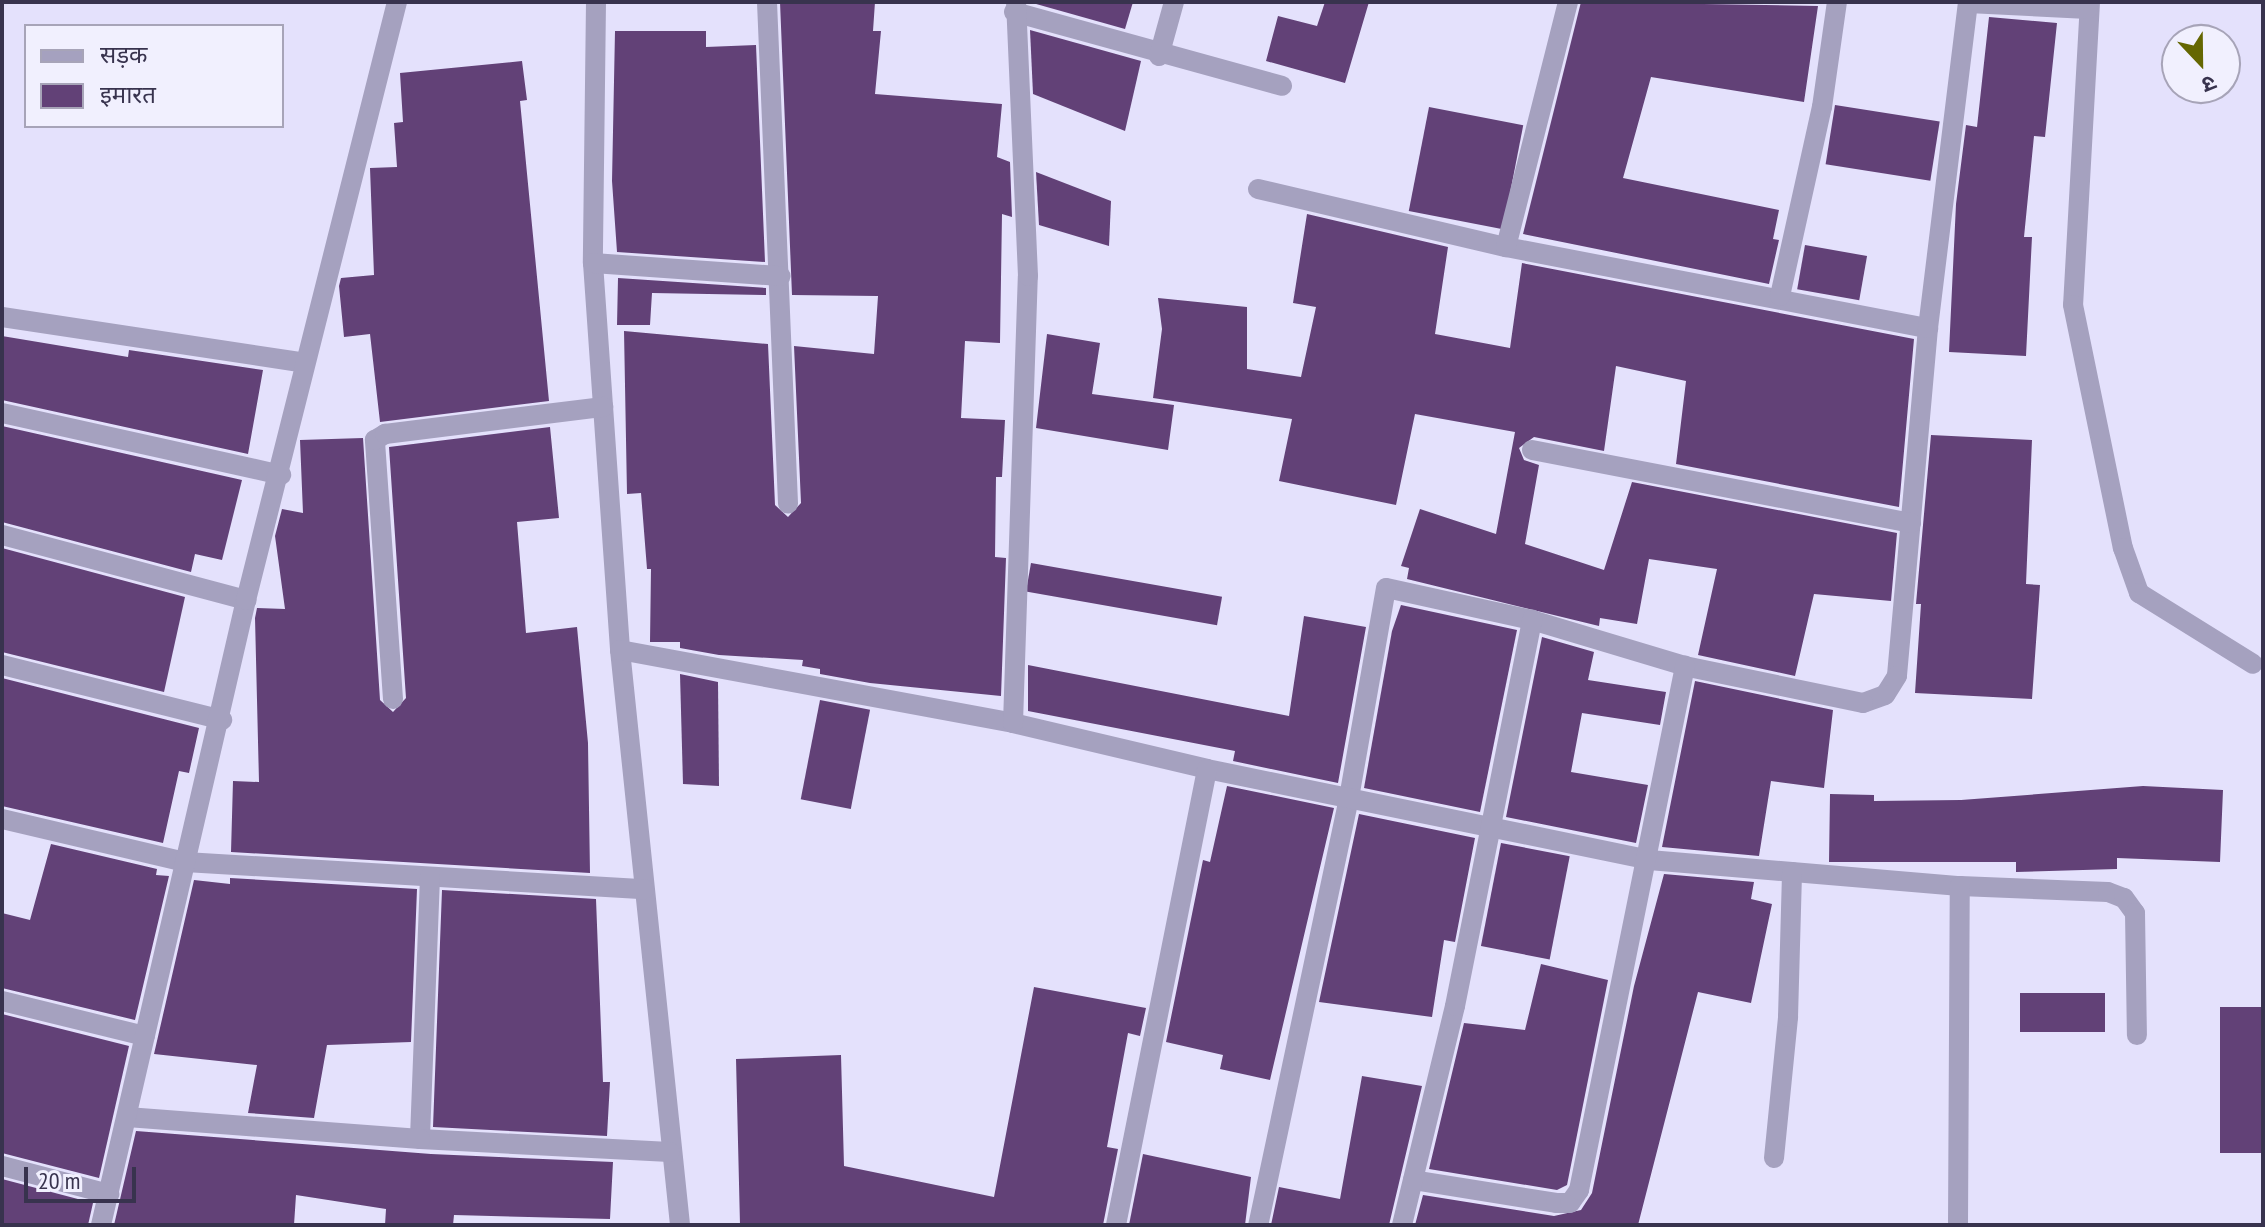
<!DOCTYPE html>
<meta charset="utf-8">
<style>
body{margin:0}
#map{position:relative;width:2265px;height:1227px;overflow:hidden;background:#e4e1fc;font-family:"PT Sans Narrow","Noto Sans Devanagari",sans-serif}
div>[style]{position:absolute}
[style*='--x']{left:calc(var(--x)*1px);top:calc(var(--y)*1px);width:calc(var(--w)*1px);rotate:calc(var(--a)*1deg)}
.building>*{inset:0;background:#624177;transform-origin:0 0}
.minor>*{height:20px;margin:-10px;padding:0 10px;transform-origin:10px;border-radius:10px;background:#a5a1bf}
span{translate:-50% -50%;white-space:nowrap;text-align:center;line-height:1.15;-webkit-text-stroke:8px #f1f0fe;paint-order:stroke}
.frame{position:absolute;inset:0;border:4px solid #38334e;pointer-events:none}
.legend{position:absolute;left:24px;top:24px;width:260px;height:104px;box-sizing:border-box;background:#f1f0fe;border:2px solid #a7a4b8;margin:0;padding:10px 14px;list-style:none;font-size:24px;color:#38334e}
.legend li{display:flex;align-items:center;gap:16px;height:40px}
.legend b{width:40px;border:2px solid #a7a4b8}
.north{position:absolute;left:2161px;top:24px;width:80px;height:80px;box-sizing:border-box;background:#f1f0fe;border:2px solid #a7a4b8;border-radius:50%;rotate:158deg;font-size:22px;font-weight:700;line-height:32px;text-align:center;color:#38334e}
.north::after{content:'';display:block;margin:auto;width:28px;height:36px;background:#656702;clip-path:polygon(50% 0,100% 100%,50% 72%,0 100%)}
.scale{position:absolute;left:24px;top:1167px;width:112px;height:36px;box-sizing:border-box;border:4px solid #38334e;border-top:0;padding-left:10px;font-size:24px;line-height:28px;white-space:nowrap;color:#38334e;-webkit-text-stroke:6px #f1f0fe;paint-order:stroke}
</style>
<div id="map">
<div class="building">
<div style="clip-path:polygon(780px 2px,875px 2px,873px 31px,881px 31px,875px 94px,1002px 104px,997px 157px,1010px 162px,1012px 217px,1002px 214px,1000px 343px,965px 341px,961px 418px,1005px 420px,1002px 477px,996px 477px,995px 557px,1006px 558px,1001px 696px,870px 683px,820px 674px,820px 669px,802px 666px,803px 660px,719px 655px,680px 648px,680px 642px,650px 642px,651px 569px,647px 569px,641px 493px,627px 494px,624px 331px,768px 344px,775px 505px,788px 517px,801px 503px,794px 346px,874px 354px,878px 296px,792px 295px)"></div>
<div style="clip-path:polygon(1029px 2px,1133px 2px,1125px 29px)"></div>
<div style="clip-path:polygon(1325px 2px,1369px 2px,1345px 83px,1266px 61px,1278px 16px,1317px 26px)"></div>
<div style="clip-path:polygon(1581px 2px,1818px 6px,1804px 102px,1651px 77px,1623px 178px,1779px 210px,1773px 239px,1779px 240px,1769px 284px,1523px 234px)"></div>
<div style="clip-path:polygon(1989px 17px,2057px 23px,2045px 137px,2034px 136px,2024px 237px,2032px 237px,2026px 356px,1949px 352px,1956px 204px,1966px 125px,1977px 127px)"></div>
<div style="clip-path:polygon(1030px 30px,1141px 61px,1125px 131px,1033px 94px)"></div>
<div style="clip-path:polygon(615px 31px,706px 31px,706px 47px,756px 45px,765px 262px,617px 252px,612px 181px)"></div>
<div style="clip-path:polygon(522px 61px,527px 100px,520px 101px,549px 401px,380px 422px,370px 334px,344px 337px,339px 286px,341px 278px,374px 275px,370px 168px,397px 167px,394px 123px,403px 122px,400px 73px)"></div>
<div style="left:1835px;top:105px;width:106px;height:60px;rotate:9deg"></div>
<div style="left:1429px;top:107px;width:96px;height:106px;rotate:11deg"></div>
<div style="clip-path:polygon(1036px 172px,1111px 201px,1109px 246px,1039px 225px)"></div>
<div style="clip-path:polygon(1307px 214px,1448px 247px,1435px 334px,1510px 348px,1522px 263px,1914px 339px,1899px 507px,1676px 464px,1686px 381px,1616px 366px,1604px 451px,1534px 437px,1519px 448px,1524px 460px,1539px 465px,1525px 544px,1604px 570px,1632px 482px,1897px 533px,1891px 601px,1814px 594px,1795px 676px,1698px 655px,1717px 569px,1649px 559px,1637px 624px,1600px 618px,1599px 626px,1407px 579px,1409px 568px,1401px 566px,1420px 509px,1496px 534px,1515px 432px,1415px 414px,1396px 505px,1279px 481px,1292px 419px,1153px 398px,1162px 329px,1158px 298px,1247px 307px,1247px 369px,1301px 377px,1316px 307px,1293px 303px)"></div>
<div style="left:1805px;top:245px;width:63px;height:45px;rotate:10deg"></div>
<div style="clip-path:polygon(618px 278px,766px 288px,766px 295px,652px 293px,650px 325px,617px 325px)"></div>
<div style="clip-path:polygon(1047px 334px,1100px 343px,1092px 394px,1174px 405px,1168px 450px,1036px 428px)"></div>
<div style="clip-path:polygon(2px 336px,128px 357px,129px 350px,263px 370px,248px 454px,2px 400px)"></div>
<div style="clip-path:polygon(2px 426px,242px 480px,222px 560px,195px 554px,191px 572px,2px 522px)"></div>
<div style="clip-path:polygon(550px 427px,559px 518px,517px 522px,526px 633px,577px 627px,588px 743px,590px 873px,231px 852px,233px 781px,259px 782px,255px 618px,257px 608px,285px 609px,275px 536px,282px 509px,303px 513px,300px 440px,363px 438px,380px 700px,393px 712px,406px 698px,389px 447px)"></div>
<div style="clip-path:polygon(1931px 435px,2032px 440px,2026px 584px,2040px 585px,2032px 699px,1915px 693px,1921px 604px,1916px 604px)"></div>
<div style="clip-path:polygon(2px 548px,185px 597px,164px 692px,2px 652px)"></div>
<div style="left:1031px;top:563px;width:194px;height:29px;rotate:10deg"></div>
<div style="clip-path:polygon(1401px 605px,1517px 630px,1480px 812px,1364px 788px,1392px 631px)"></div>
<div style="clip-path:polygon(1304px 616px,1366px 627px,1338px 783px,1233px 761px,1235px 751px,1028px 711px,1028px 665px,1289px 716px)"></div>
<div style="clip-path:polygon(1542px 637px,1594px 652px,1588px 680px,1666px 692px,1660px 725px,1582px 713px,1571px 772px,1648px 785px,1636px 843px,1506px 817px)"></div>
<div style="clip-path:polygon(680px 674px,718px 682px,719px 786px,683px 784px)"></div>
<div style="clip-path:polygon(2px 678px,199px 728px,189px 773px,179px 771px,163px 843px,2px 806px)"></div>
<div style="clip-path:polygon(1695px 681px,1833px 710px,1824px 788px,1771px 781px,1759px 856px,1662px 847px)"></div>
<div style="left:820px;top:700px;width:51px;height:101px;rotate:11deg"></div>
<div style="clip-path:polygon(1227px 786px,1334px 808px,1270px 1080px,1220px 1069px,1223px 1055px,1166px 1042px,1203px 860px,1210px 862px)"></div>
<div style="clip-path:polygon(2143px 786px,2223px 790px,2220px 862px,2117px 858px,2117px 869px,2016px 872px,2016px 862px,1829px 862px,1830px 794px,1874px 795px,1874px 801px,1961px 800px)"></div>
<div style="clip-path:polygon(1359px 814px,1475px 838px,1455px 942px,1444px 940px,1432px 1017px,1319px 1002px)"></div>
<div style="left:1501px;top:843px;width:70px;height:105px;rotate:11deg"></div>
<div style="clip-path:polygon(51px 844px,157px 869px,156px 875px,169px 876px,135px 1020px,2px 988px,2px 913px,30px 920px)"></div>
<div style="clip-path:polygon(1664px 874px,1754px 882px,1751px 899px,1772px 904px,1751px 1003px,1698px 992px,1638px 1225px,1415px 1225px,1423px 1195px,1554px 1216px,1581px 1210px,1592px 1193px,1634px 986px)"></div>
<div style="clip-path:polygon(230px 878px,417px 889px,411px 1042px,327px 1045px,314px 1118px,248px 1113px,257px 1065px,154px 1054px,194px 880px,230px 884px)"></div>
<div style="clip-path:polygon(442px 890px,596px 899px,603px 1082px,610px 1082px,607px 1136px,433px 1127px)"></div>
<div style="clip-path:polygon(1541px 964px,1608px 980px,1567px 1185px,1557px 1190px,1429px 1169px,1464px 1023px,1525px 1030px)"></div>
<div style="clip-path:polygon(1034px 987px,1146px 1008px,1140px 1036px,1128px 1033px,1107px 1147px,1118px 1149px,1103px 1225px,740px 1225px,736px 1059px,841px 1055px,844px 1166px,994px 1197px)"></div>
<div style="left:2020px;top:993px;width:85px;height:39px"></div>
<div style="left:2220px;top:1007px;width:43px;height:146px"></div>
<div style="clip-path:polygon(2px 1014px,129px 1046px,99px 1178px,2px 1153px)"></div>
<div style="clip-path:polygon(1362px 1076px,1422px 1086px,1389px 1225px,1271px 1225px,1279px 1187px,1340px 1199px)"></div>
<div style="clip-path:polygon(136px 1131px,431px 1154px,613px 1162px,610px 1219px,454px 1215px,453px 1225px,385px 1225px,386px 1209px,296px 1195px,294px 1225px,114px 1225px)"></div>
<div style="clip-path:polygon(1143px 1154px,1251px 1177px,1245px 1225px,1129px 1225px)"></div>
<div style="clip-path:polygon(2px 1179px,93px 1203px,88px 1225px,2px 1225px)"></div>
</div>
<div class="minor">
<div style="--x:596;--y:2;--w:261;--a:90.7"></div>
<div style="--x:593;--y:263;--w:388;--a:86"></div>
<div style="--x:620;--y:650;--w:578;--a:84.04"></div>
<div style="--x:767;--y:2;--w:502;--a:87.6"></div>
<div style="--x:2090;--y:2;--w:303;--a:93.2"></div>
<div style="--x:2073;--y:305;--w:248;--a:78.4"></div>
<div style="--x:2123;--y:548;--w:48;--a:70.4"></div>
<div style="--x:2139;--y:593;--w:134;--a:31.9"></div>
<div style="--x:1968;--y:3;--w:120;--a:2.9"></div>
<div style="--x:1014;--y:12;--w:278;--a:15.4"></div>
<div style="--x:1159;--y:56;--w:56;--a:-74.5"></div>
<div style="--x:1258;--y:189;--w:255;--a:13.2"></div>
<div style="--x:1506;--y:247;--w:430;--a:10.9"></div>
<div style="--x:1928;--y:328;--w:349;--a:95.1"></div>
<div style="--x:1897;--y:676;--w:22;--a:122"></div>
<div style="--x:1885;--y:695;--w:23;--a:160"></div>
<div style="--x:1863;--y:703;--w:182;--a:-168.3"></div>
<div style="--x:1685;--y:666;--w:160;--a:-163.3"></div>
<div style="--x:1532;--y:620;--w:149;--a:-167.6"></div>
<div style="--x:1386;--y:588;--w:213;--a:100"></div>
<div style="--x:1349;--y:798;--w:437;--a:102"></div>
<div style="--x:1506;--y:247;--w:253;--a:-75.8"></div>
<div style="--x:593;--y:263;--w:188;--a:4"></div>
<div style="--x:1780;--y:296;--w:194;--a:-77.5"></div>
<div style="--x:1822;--y:107;--w:106;--a:-81.9"></div>
<div style="--x:2;--y:317;--w:306;--a:8.6"></div>
<div style="--x:1928;--y:328;--w:328;--a:-83"></div>
<div style="--x:2;--y:413;--w:286;--a:12.5"></div>
<div style="--x:1532;--y:450;--w:386;--a:10.9"></div>
<div style="--x:2;--y:535;--w:253;--a:14.9"></div>
<div style="--x:620;--y:650;--w:400;--a:10.5"></div>
<div style="--x:1013;--y:723;--w:199;--a:13.3"></div>
<div style="--x:1207;--y:769;--w:451;--a:11.6"></div>
<div style="--x:1649;--y:860;--w:312;--a:4.8"></div>
<div style="--x:1960;--y:886;--w:148;--a:2.3"></div>
<div style="--x:2108;--y:892;--w:17;--a:21"></div>
<div style="--x:2124;--y:898;--w:19;--a:54"></div>
<div style="--x:2135;--y:913;--w:122;--a:89.1"></div>
<div style="--x:2;--y:665;--w:227;--a:14"></div>
<div style="--x:393;--y:699;--w:260;--a:-94"></div>
<div style="--x:375;--y:440;--w:12;--a:-31"></div>
<div style="--x:385;--y:434;--w:220;--a:-7.1"></div>
<div style="--x:1013;--y:723;--w:447;--a:-88.1"></div>
<div style="--x:1028;--y:276;--w:274;--a:-92.5"></div>
<div style="--x:2;--y:819;--w:188;--a:13.2"></div>
<div style="--x:185;--y:862;--w:460;--a:3.4"></div>
<div style="--x:430;--y:877;--w:262;--a:92.2"></div>
<div style="--x:420;--y:1139;--w:250;--a:3"></div>
<div style="--x:2;--y:1001;--w:147;--a:13.8"></div>
<div style="--x:127;--y:1117;--w:294;--a:4.3"></div>
<div style="--x:1774;--y:1158;--w:142;--a:-84.3"></div>
<div style="--x:1788;--y:1017;--w:145;--a:-88.4"></div>
<div style="--x:2;--y:1166;--w:111;--a:14.7"></div>
<div style="--x:1413;--y:1180;--w:145;--a:9.1"></div>
<div style="--x:1556;--y:1203;--w:14;--a:0"></div>
<div style="--x:1570;--y:1203;--w:16;--a:-55"></div>
<div style="--x:1579;--y:1190;--w:535;--a:-78.56"></div>
<div style="--x:101;--y:1225;--w:642;--a:-76.94"></div>
<div style="--x:246;--y:600;--w:617;--a:-75.83"></div>
<div style="--x:1116;--y:1225;--w:465;--a:-78.7"></div>
<div style="--x:1402;--y:1225;--w:225;--a:-76.4"></div>
<div style="--x:1455;--y:1006;--w:394;--a:-78.7"></div>
<div style="--x:1958;--y:1225;--w:339;--a:-89.7"></div>
</div>
<div class="frame"></div>
<ul class="legend">
<li><b style="height:10px;background:#a5a1bf"></b>सड़क</li>
<li><b style="height:22px;background:#624177"></b>इमारत</li>
</ul>
<div class="north">उ</div>
<div class="scale">20 m</div>
</div>
